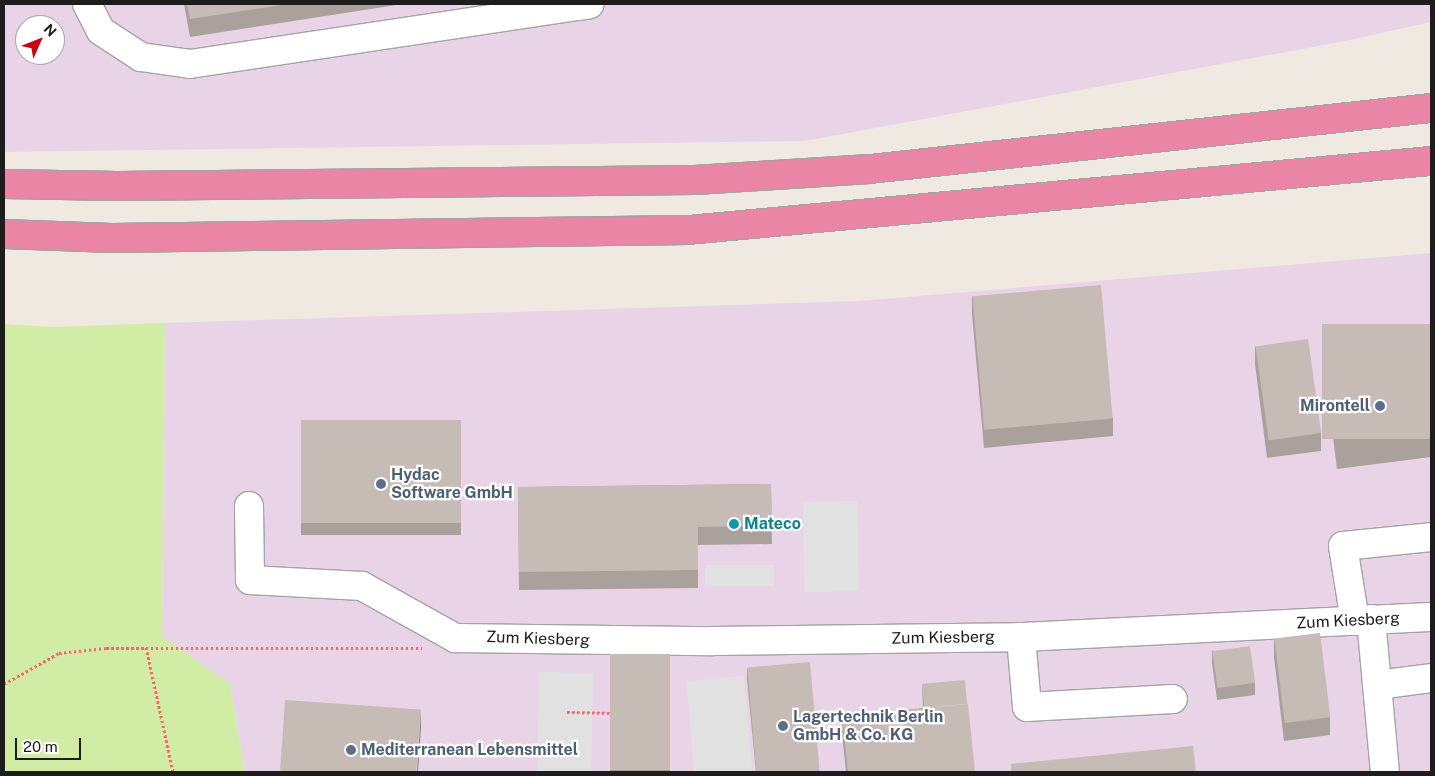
<!DOCTYPE html>
<style>
body{margin:0}
#map{position:relative;width:1435px;height:776px;overflow:hidden;background:#efe9e2;font-family:"Public Sans",sans-serif}
div>[style]{position:absolute}
[style*='--x']{left:calc(var(--x)*1px);top:calc(var(--y)*1px);width:calc(var(--w)*1px);rotate:calc(var(--a)*1deg)}
.industrial>*{inset:0;background:#e9d4e7}
.grass>*{inset:0;background:#d1eca5}
.parking>*{inset:0;background:#e1e1e1;transform-origin:0 0}
.path>*{height:3px;margin-top:-1.5px;transform-origin:0;background:repeating-linear-gradient(90deg,#ff6367 0 2.5px,transparent 0 5px)}
.roads{filter:drop-shadow(1px 0 #a4a4a4) drop-shadow(-1px 0 #a4a4a4) drop-shadow(0 1px #a4a4a4) drop-shadow(0 -1px #a4a4a4)}
.minor>*{height:28px;margin:-14px;padding:0 14px;transform-origin:14px;border-radius:14px;background:#fff}
.highway>*{height:28px;margin:-14px;padding:0 14px;transform-origin:14px;border-radius:14px;background:#eb85a5}
.wall>*{inset:0;background:#aba19c;transform-origin:0 0}
.shaded-wall>*{inset:0;background:#8b837f}
.building>*{inset:0;background:#c7bbb5;transform-origin:0 0}
.dots>*{width:14px;height:14px;translate:-50% -50%;box-sizing:border-box;border:2px solid #fff;border-radius:50%}
span{translate:-50% -50%;white-space:nowrap;text-align:center;line-height:1.15;-webkit-text-stroke:4.5px #fff;paint-order:stroke}
.service-label{font-size:16px;color:#4e5e75;font-weight:700}
.right{translate:-100% -50%;text-align:right}
.left{translate:0 -50%;text-align:left}
.culture-label{font-size:16px;color:#0d838f;font-weight:700}
.street-label{font-size:16px;color:#1d1d1d}
.frame{position:absolute;inset:0;border:5px solid #1d1d1d;pointer-events:none}
.north{position:absolute;left:15px;top:15px;width:50px;height:50px;box-sizing:border-box;background:#fff;border:1px solid #a5a5a5;border-radius:50%;rotate:46deg;font-size:14px;font-weight:700;line-height:20px;text-align:center;color:#1d1d1d}
.north::after{content:'';display:block;margin:auto;width:18px;height:22px;background:#ca0019;clip-path:polygon(50% 0,100% 100%,50% 72%,0 100%)}
.scale{position:absolute;left:15px;top:738px;width:66px;height:22px;box-sizing:border-box;border:2px solid #1d1d1d;border-top:0;padding-left:6px;font-size:15px;line-height:18px;white-space:nowrap;color:#1d1d1d;-webkit-text-stroke:4px #fff;paint-order:stroke}
</style>
<div id="map">
<div class="industrial">
<div style="clip-path:polygon(evenodd,4px 4px,1431px 4px,1431px 22px,1345px 41px,805px 141px,4px 152px,4px 4px,25px 25px,55px 25px,55px 55px,25px 55px,25px 25px)"></div>
<div style="clip-path:polygon(1431px 253px,1431px 772px,245px 772px,230px 684px,162px 636px,165px 323px,859px 301px)"></div>
</div>
<div class="grass">
<div style="clip-path:polygon(165px 323px,162px 636px,230px 684px,245px 772px,4px 772px,4px 324px,54px 327px)"></div>
</div>
<div class="parking">
<div style="left:857px;top:501px;width:90px;height:54px;rotate:89deg"></div>
<div style="left:774px;top:565px;width:21px;height:69px;rotate:90deg"></div>
<div style="left:539px;top:672px;width:54px;height:100px;rotate:1deg"></div>
<div style="left:744px;top:676px;width:96px;height:58px;rotate:85deg"></div>
</div>
<div class="path">
<div style="--x:146;--y:647;--w:128;--a:77.8"></div>
<div style="--x:4;--y:684;--w:63;--a:-29.4"></div>
<div style="--x:59;--y:653;--w:47;--a:-6.1"></div>
<div style="--x:106;--y:648;--w:316;--a:0"></div>
<div style="--x:567;--y:712;--w:44;--a:1.3"></div>
</div>
<div class="roads">
<div class="minor">
<div style="--x:87;--y:4;--w:30;--a:63"></div>
<div style="--x:101;--y:31;--w:48;--a:33"></div>
<div style="--x:141;--y:57;--w:49;--a:8.1"></div>
<div style="--x:190;--y:64;--w:404;--a:-8.5"></div>
<div style="--x:249;--y:506;--w:74;--a:89.2"></div>
<div style="--x:250;--y:580;--w:112;--a:3.1"></div>
<div style="--x:362;--y:586;--w:107;--a:29.2"></div>
<div style="--x:455;--y:638;--w:257;--a:0.7"></div>
<div style="--x:712;--y:641;--w:309;--a:-0.7"></div>
<div style="--x:1021;--y:637;--w:410;--a:-2.8"></div>
<div style="--x:1371;--y:619;--w:154;--a:84.8"></div>
<div style="--x:1355;--y:621;--w:76;--a:-99.1"></div>
<div style="--x:1343;--y:546;--w:88;--a:-5.8"></div>
<div style="--x:1021;--y:637;--w:70;--a:85.1"></div>
<div style="--x:1027;--y:707;--w:146;--a:-3.1"></div>
<div style="--x:1377;--y:685;--w:54;--a:-7.4"></div>
</div>
<div class="highway">
<div style="--x:4;--y:184;--w:113;--a:1"></div>
<div style="--x:117;--y:186;--w:578;--a:-0.59"></div>
<div style="--x:695;--y:180;--w:175;--a:-3.6"></div>
<div style="--x:870;--y:169;--w:564;--a:-6.21"></div>
<div style="--x:4;--y:234;--w:108;--a:2.1"></div>
<div style="--x:112;--y:238;--w:576;--a:-0.8"></div>
<div style="--x:688;--y:230;--w:746;--a:-5.31"></div>
</div>
</div>
<div class="wall">
<div style="clip-path:polygon(184px 4px,403px 4px,190px 37px)"></div>
<div style="clip-path:polygon(972px 296px,1113px 418px,1113px 436px,984px 448px,972px 314px)"></div>
<div style="clip-path:polygon(1431px 324px,1431px 457px,1337px 469px,1323px 356px,1323px 338px)"></div>
<div style="clip-path:polygon(1255px 346px,1321px 433px,1321px 451px,1267px 458px,1255px 364px)"></div>
<div style="left:301px;top:420px;width:160px;height:115px"></div>
<div style="clip-path:polygon(771px 484px,772px 544px,698px 545px,698px 588px,519px 590px,518px 487px)"></div>
<div style="clip-path:polygon(1274px 639px,1330px 717px,1330px 735px,1284px 741px,1274px 657px)"></div>
<div style="clip-path:polygon(1212px 650px,1255px 683px,1255px 695px,1217px 700px,1212px 663px)"></div>
<div style="left:610px;top:654px;width:60px;height:118px"></div>
<div style="clip-path:polygon(747px 668px,820px 772px,756px 772px,747px 680px)"></div>
<div style="clip-path:polygon(922px 685px,975px 772px,846px 772px,842px 734px,842px 716px,923px 708px)"></div>
</div>
<div class="shaded-wall">
<div style="clip-path:polygon(421px 709px,421px 727px,418px 772px,417px 772px)"></div>
</div>
<div class="building">
<div style="clip-path:polygon(187px 4px,288px 4px,190px 19px)"></div>
<div style="left:1101px;top:285px;width:134px;height:129px;rotate:85deg"></div>
<div style="left:1431px;top:324px;width:115px;height:109px;rotate:90deg"></div>
<div style="left:1308px;top:339px;width:95px;height:53px;rotate:82deg"></div>
<div style="left:301px;top:420px;width:160px;height:103px"></div>
<div style="clip-path:polygon(771px 484px,772px 526px,698px 527px,698px 570px,519px 572px,518px 487px)"></div>
<div style="left:1320px;top:633px;width:85px;height:46px;rotate:83deg"></div>
<div style="left:1250px;top:646px;width:37px;height:38px;rotate:82deg"></div>
<div style="left:610px;top:654px;width:60px;height:116px"></div>
<div style="left:810px;top:662px;width:110px;height:63px;rotate:85deg"></div>
<div style="left:965px;top:680px;width:24px;height:43px;rotate:85deg"></div>
<div style="left:285px;top:700px;width:136px;height:72px;rotate:4deg"></div>
<div style="clip-path:polygon(968px 704px,975px 772px,848px 772px,842px 716px)"></div>
<div style="clip-path:polygon(1193px 746px,1196px 772px,1011px 772px,1011px 764px)"></div>
</div>
<div class="dots">
<div style="left:1380px;top:406px;background:#5c6f8a"></div>
<div style="left:381px;top:484px;background:#5c6f8a"></div>
<div style="left:734px;top:524px;background:#0f9aa8"></div>
<div style="left:783px;top:726px;background:#5c6f8a"></div>
<div style="left:351px;top:750px;background:#5c6f8a"></div>
</div>
<div class="service-label">
<span class="right" style="left:1370px;top:406px">Mirontell</span>
<span class="left" style="left:391px;top:484px">Hydac<br>Software GmbH</span>
<span class="left" style="left:793px;top:726px">Lagertechnik Berlin<br>GmbH &amp; Co. KG</span>
<span class="left" style="left:361px;top:750px">Mediterranean Lebensmittel</span>
</div>
<div class="culture-label">
<span class="left" style="left:744px;top:524px">Mateco</span>
</div>
<div class="street-label">
<span style="left:1348px;top:621px;rotate:-3deg">Zum Kiesberg</span>
<span style="left:943px;top:638px;rotate:-1deg">Zum Kiesberg</span>
<span style="left:538px;top:639px;rotate:2deg">Zum Kiesberg</span>
</div>
<div class="frame"></div>
<div class="north">N</div>
<div class="scale">20 m</div>
</div>
